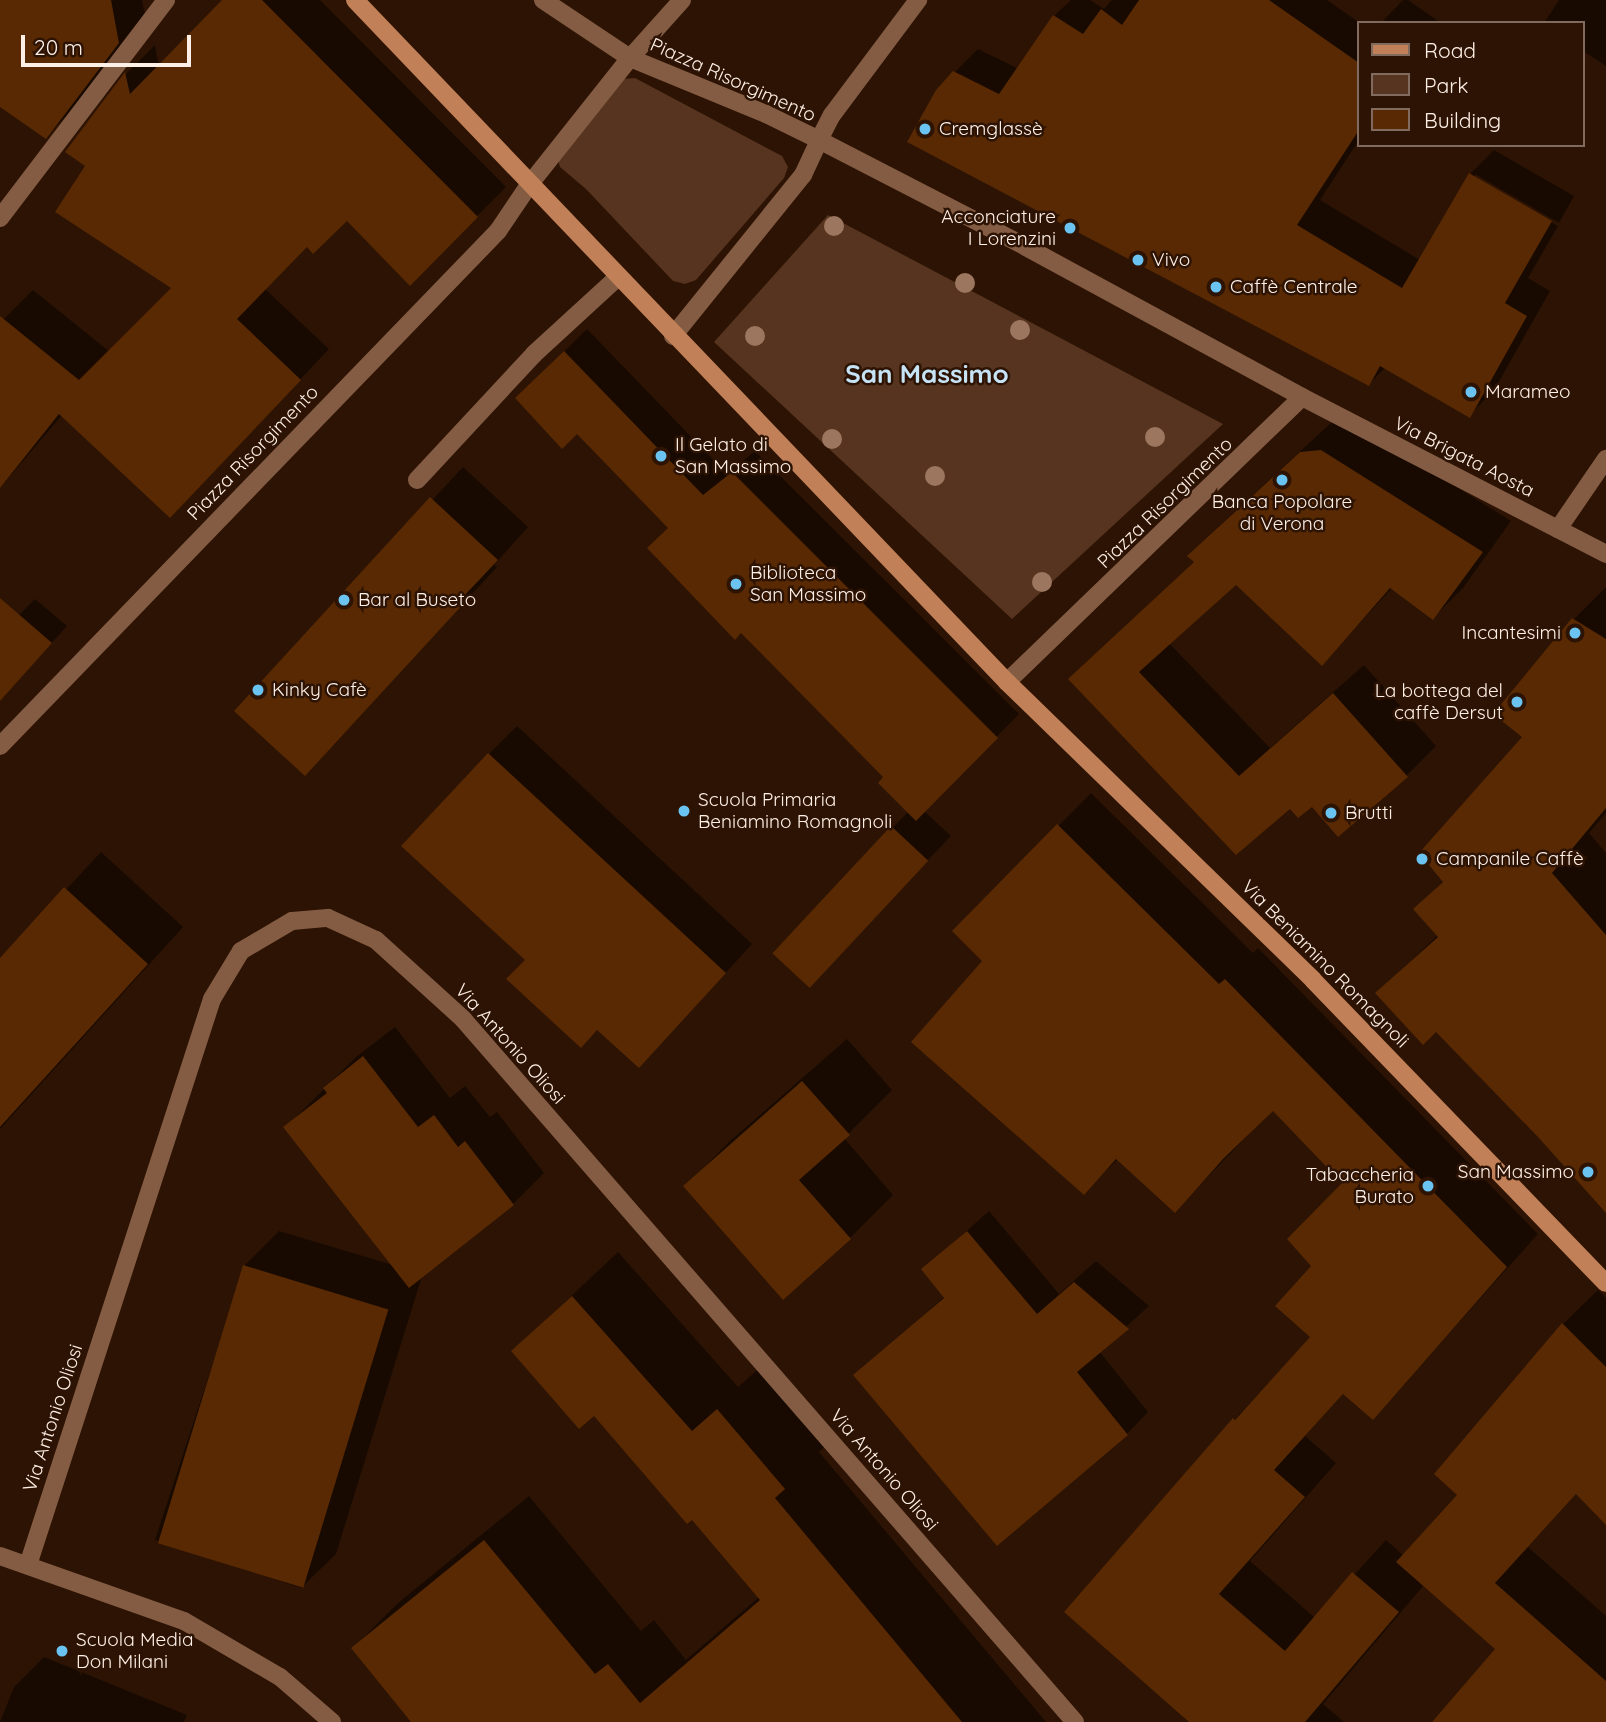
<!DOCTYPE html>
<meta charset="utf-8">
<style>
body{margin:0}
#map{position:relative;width:1606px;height:1722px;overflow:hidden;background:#2d1303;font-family:Quicksand,sans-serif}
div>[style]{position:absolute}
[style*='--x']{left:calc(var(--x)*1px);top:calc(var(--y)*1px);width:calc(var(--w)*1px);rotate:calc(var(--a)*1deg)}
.green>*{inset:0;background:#56341f}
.shadow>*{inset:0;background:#0007}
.building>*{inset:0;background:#582902;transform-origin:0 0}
.minor>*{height:18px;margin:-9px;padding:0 9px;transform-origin:9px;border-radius:9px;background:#845c43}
.tertiary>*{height:18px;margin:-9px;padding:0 9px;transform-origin:9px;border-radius:9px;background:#845c43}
.secondary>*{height:18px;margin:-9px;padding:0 9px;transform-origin:9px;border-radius:9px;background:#c18057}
.trees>*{width:20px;height:20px;margin:-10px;border-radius:50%;background:#9d765f}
.dots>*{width:19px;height:19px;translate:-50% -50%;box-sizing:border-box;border:4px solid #2d1303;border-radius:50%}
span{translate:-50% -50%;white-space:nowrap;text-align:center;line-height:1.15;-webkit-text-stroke:5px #2d1303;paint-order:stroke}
.street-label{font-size:19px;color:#fff0e7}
.poi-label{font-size:19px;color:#fff0e7}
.left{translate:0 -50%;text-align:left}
.right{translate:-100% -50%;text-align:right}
.district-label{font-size:26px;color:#c6e4f6;font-weight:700}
.legend{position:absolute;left:1357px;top:21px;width:228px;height:126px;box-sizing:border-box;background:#2d1303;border:2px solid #816b5e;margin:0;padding:9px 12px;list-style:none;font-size:21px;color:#fff0e7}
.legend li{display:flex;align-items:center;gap:14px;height:35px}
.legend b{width:35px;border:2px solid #816b5e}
.scale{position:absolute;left:21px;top:35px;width:170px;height:32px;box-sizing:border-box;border:4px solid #fff0e7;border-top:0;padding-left:9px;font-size:21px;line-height:24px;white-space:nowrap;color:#fff0e7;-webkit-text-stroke:5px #2d1303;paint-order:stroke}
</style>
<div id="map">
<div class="green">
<div style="clip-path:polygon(635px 78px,782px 156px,788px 167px,784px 178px,696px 280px,685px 284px,673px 281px,586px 189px,560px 167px,557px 157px,622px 79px)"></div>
<div style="clip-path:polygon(828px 215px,1223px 424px,1012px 619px,714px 342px)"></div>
</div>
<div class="shadow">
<div style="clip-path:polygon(0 0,142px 0,145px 15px,72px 110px,46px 137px,0 105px)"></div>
<div style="clip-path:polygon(225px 0,320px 0,506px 187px,410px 283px,347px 219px,307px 245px,265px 289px,329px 349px,199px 487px,62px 415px,0 488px,0 323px,33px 290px,110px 352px,174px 287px,88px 166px,67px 151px,127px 73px,155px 45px,159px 67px)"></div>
<div style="clip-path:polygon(1071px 0,1090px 0,1104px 9px,1112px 0,1327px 0,1360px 23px,1359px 140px,1320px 200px,1420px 260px,1470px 174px,1494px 150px,1574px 196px,1559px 223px,1475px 174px,1475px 178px,1558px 226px,1528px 278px,1550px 291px,1493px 392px,1469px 415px,1386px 367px,1369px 384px,954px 73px,978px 49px,1019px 69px,1054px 16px)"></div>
<div style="clip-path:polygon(1403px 0,1408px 0,1438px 21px,1381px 23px)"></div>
<div style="clip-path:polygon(1559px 0,1606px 0,1606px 66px,1583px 51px,1583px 23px,1544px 23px)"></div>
<div style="clip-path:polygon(587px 329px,727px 474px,755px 451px,1019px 714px,924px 811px,951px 836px,831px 961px,773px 952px,908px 812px,886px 777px,670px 527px,577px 432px,517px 398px)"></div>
<div style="clip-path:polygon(1351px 421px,1511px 521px,1463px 588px,1433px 618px,1392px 588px,1322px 664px,1236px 583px,1169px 643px,1270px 748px,1364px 665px,1436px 746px,1407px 775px,1312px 804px,1290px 807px,1070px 679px,1195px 561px,1190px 556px,1219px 526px,1331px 423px)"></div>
<div style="clip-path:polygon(463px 467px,528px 527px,494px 565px,497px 567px,336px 742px,236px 711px)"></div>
<div style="clip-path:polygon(1606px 587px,1606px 813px,1589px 833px,1606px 853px,1606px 1211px,1539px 1135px,1437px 1030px,1377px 993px,1438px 935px,1416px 909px,1444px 880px,1524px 736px,1574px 619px)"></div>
<div style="clip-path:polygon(35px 599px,67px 626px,0 700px,0 622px,19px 615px)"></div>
<div style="clip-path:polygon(517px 726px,752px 944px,667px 1037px,527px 959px,489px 754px)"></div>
<div style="clip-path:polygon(1091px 793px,1253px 953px,1258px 948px,1538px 1234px,1373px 1418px,1344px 1393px,1305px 1436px,1336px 1463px,1250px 1561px,1315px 1618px,1386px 1540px,1404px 1556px,1460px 1495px,1437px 1474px,1563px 1324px,1598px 1290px,1606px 1298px,1606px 1523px,1577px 1493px,1528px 1547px,1606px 1616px,1606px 1722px,1434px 1722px,1498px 1649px,1424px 1585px,1323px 1704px,1344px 1722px,1191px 1722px,1066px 1612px,1235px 1419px,1312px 1337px,1314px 1266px,1344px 1183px,1273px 1109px,1175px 1211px,1118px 1159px,1084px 1192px,985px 961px,954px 931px)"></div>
<div style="clip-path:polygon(101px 852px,183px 927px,0 1129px,0 961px)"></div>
<div style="clip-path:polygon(395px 1027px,450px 1098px,465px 1086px,490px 1117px,497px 1112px,544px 1173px,513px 1204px,422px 1276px,336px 1554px,301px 1588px,155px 1540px,245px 1265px,279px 1231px,393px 1265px,286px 1127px,356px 1057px)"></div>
<div style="clip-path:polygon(847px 1039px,892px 1090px,844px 1138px,893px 1195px,850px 1238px,686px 1186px,729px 1142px)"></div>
<div style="clip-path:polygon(989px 1211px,1059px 1294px,1096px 1261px,1149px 1306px,1099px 1351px,1148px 1412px,1127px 1434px,856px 1375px,944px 1297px,924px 1269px)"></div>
<div style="clip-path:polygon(618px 1252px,738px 1387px,763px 1365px,829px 1443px,819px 1452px,1046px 1722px,413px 1722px,353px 1648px,398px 1603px,529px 1496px,641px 1631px,654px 1620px,686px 1660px,759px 1597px,693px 1517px,594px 1414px,513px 1351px)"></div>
<div style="clip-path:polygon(44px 1657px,187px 1715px,184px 1722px,0 1722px,14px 1687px)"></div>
</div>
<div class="building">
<div style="clip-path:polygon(0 0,111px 0,119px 43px,46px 139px,0 107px)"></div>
<div style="clip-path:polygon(222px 0,262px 0,478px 217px,410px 286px,347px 221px,313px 254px,307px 247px,237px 319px,301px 380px,170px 518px,59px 414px,0 488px,0 316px,79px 380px,171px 288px,55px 212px,85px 166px,65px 152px,125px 72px,130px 94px)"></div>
<div style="clip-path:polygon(1139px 0,1269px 0,1359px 63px,1359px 130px,1297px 225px,1402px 288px,1469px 173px,1552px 221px,1505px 303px,1527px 316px,1470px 418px,1380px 366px,1369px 386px,907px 142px,936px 90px,953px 71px,999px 94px,1053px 15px,1083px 34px,1101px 9px,1122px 25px)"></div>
<div style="clip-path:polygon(564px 351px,703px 495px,732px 472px,998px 738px,916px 821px,878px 783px,883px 777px,741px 633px,735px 640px,647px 548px,668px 528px,577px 434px,562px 449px,515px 398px)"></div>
<div style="clip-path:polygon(1321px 450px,1483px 552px,1433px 620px,1390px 588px,1322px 666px,1236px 585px,1139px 672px,1239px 776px,1333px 693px,1408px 777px,1338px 837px,1312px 807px,1298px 818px,1290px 809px,1236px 855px,1068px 679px,1194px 562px,1187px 556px,1300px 452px)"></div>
<div style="clip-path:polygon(430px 497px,498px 560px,463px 597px,467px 600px,305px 776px,234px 711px)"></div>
<div style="clip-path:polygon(0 598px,52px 643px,0 701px)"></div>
<div style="clip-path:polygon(1572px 618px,1606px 639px,1606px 808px,1552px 873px,1606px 935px,1606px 1213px,1538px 1137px,1436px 1032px,1423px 1045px,1375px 993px,1438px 937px,1413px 909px,1443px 882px,1419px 853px,1522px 737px,1493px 714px)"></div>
<div style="clip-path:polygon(488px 753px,726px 973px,639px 1068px,597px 1030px,581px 1048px,506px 979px,525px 960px,401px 846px)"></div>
<div style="clip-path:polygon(1057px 824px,1219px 984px,1225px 979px,1507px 1267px,1373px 1420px,1343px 1394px,1274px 1470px,1305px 1497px,1219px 1594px,1285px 1651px,1352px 1572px,1399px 1612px,1305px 1722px,1189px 1722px,1064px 1612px,1233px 1418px,1235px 1420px,1310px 1337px,1275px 1306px,1311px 1266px,1287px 1239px,1342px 1183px,1273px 1111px,1224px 1158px,1175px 1213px,1116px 1159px,1084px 1195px,911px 1042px,982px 961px,952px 931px)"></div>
<div style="left:891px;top:826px;width:51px;height:174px;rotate:43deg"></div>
<div style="clip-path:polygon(64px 887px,148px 964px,0 1127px,0 958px)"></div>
<div style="clip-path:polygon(363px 1056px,418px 1127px,434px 1115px,458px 1147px,465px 1141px,514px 1205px,409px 1288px,283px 1127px,327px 1093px,323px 1088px)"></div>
<div style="clip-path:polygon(802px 1081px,850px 1135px,799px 1180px,851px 1239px,783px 1300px,683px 1186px)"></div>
<div style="clip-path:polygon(967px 1231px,1037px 1314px,1074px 1282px,1129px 1329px,1077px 1372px,1128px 1435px,997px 1546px,853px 1375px,944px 1298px,921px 1269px)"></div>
<div style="left:243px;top:1265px;width:152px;height:291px;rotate:17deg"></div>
<div style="clip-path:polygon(572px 1296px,692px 1431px,717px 1409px,785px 1489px,775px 1498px,962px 1722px,411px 1722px,351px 1648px,484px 1540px,595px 1674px,608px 1664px,640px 1703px,760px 1600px,692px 1520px,687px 1524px,594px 1416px,579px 1429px,511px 1351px)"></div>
<div style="clip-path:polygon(1562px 1323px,1606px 1367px,1606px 1525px,1576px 1494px,1495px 1583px,1606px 1681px,1606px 1722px,1432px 1722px,1495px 1649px,1396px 1562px,1457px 1495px,1434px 1474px)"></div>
</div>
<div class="minor">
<div style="--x:673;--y:336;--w:207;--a:-51.1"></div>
<div style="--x:803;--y:175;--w:38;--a:-65"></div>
<div style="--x:417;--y:480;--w:172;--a:-47.1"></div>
<div style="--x:534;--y:354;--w:113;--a:-42.5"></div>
<div style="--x:1558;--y:529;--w:85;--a:-55.6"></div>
<div style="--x:1007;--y:682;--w:410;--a:-44"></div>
<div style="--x:0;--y:746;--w:716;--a:-45.96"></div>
<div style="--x:498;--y:231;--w:55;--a:-56"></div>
<div style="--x:529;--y:185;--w:162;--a:-51.5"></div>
<div style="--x:630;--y:58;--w:78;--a:-48.1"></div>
<div style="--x:0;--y:1556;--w:195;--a:19.5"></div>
<div style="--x:184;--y:1621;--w:111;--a:30.3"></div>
<div style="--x:280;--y:1677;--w:69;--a:40.9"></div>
<div style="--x:28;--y:1565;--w:595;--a:-71.99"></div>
<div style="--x:212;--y:999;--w:56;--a:-58.9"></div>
<div style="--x:241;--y:951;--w:59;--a:-30.5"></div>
<div style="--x:292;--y:921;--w:36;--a:-5"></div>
<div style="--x:328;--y:918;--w:53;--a:24.6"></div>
<div style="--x:376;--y:940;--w:118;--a:42.2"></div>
<div style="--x:463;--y:1019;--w:932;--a:48.96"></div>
</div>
<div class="tertiary">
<div style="--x:543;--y:0;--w:105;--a:33.7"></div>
<div style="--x:630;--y:58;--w:147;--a:22.4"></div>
<div style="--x:766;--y:114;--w:59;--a:26.1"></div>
<div style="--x:819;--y:140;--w:233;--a:27.3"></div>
<div style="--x:1026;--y:247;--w:314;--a:28.5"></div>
<div style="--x:1302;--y:397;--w:342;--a:27.3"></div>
<div style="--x:819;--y:140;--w:28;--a:-63"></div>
<div style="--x:832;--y:115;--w:144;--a:-53.2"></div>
<div style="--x:0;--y:218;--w:274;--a:-52.7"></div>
</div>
<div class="secondary">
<div style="--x:355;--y:0;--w:944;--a:46.29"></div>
<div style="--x:1007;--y:682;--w:427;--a:44.2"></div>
<div style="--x:1313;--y:980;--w:421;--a:46"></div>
</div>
<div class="trees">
<div style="left:834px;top:226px"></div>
<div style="left:965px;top:283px"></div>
<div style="left:1020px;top:330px"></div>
<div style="left:755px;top:336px"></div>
<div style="left:1155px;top:437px"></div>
<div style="left:832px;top:439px"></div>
<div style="left:935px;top:476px"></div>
<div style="left:1042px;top:582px"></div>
</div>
<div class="dots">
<div style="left:925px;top:129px;background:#6ac3f1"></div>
<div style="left:1070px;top:228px;background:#6ac3f1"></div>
<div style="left:1138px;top:260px;background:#6ac3f1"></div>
<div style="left:1216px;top:287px;background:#6ac3f1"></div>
<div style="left:1471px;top:392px;background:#6ac3f1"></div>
<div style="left:661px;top:456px;background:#6ac3f1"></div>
<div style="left:1282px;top:480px;background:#6ac3f1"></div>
<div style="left:736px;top:584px;background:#6ac3f1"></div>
<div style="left:344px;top:600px;background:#6ac3f1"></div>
<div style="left:1575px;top:633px;background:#6ac3f1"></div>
<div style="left:258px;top:690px;background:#6ac3f1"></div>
<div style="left:1517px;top:702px;background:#6ac3f1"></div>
<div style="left:684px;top:811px;background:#6ac3f1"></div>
<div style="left:1331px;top:813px;background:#6ac3f1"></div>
<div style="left:1422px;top:859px;background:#6ac3f1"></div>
<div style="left:1588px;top:1172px;background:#6ac3f1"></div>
<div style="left:1428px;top:1186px;background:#6ac3f1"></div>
<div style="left:62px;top:1651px;background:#6ac3f1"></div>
</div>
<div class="street-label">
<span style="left:733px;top:80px;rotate:24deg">Piazza Risorgimento</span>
<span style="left:253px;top:453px;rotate:-46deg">Piazza Risorgimento</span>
<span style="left:1464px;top:457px;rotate:27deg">Via Brigata Aosta</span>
<span style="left:1165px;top:503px;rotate:-44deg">Piazza Risorgimento</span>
<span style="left:1325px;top:964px;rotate:45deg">Via Beniamino Romagnoli</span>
<span style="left:510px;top:1044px;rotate:48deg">Via Antonio Oliosi</span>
<span style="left:53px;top:1418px;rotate:-72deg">Via Antonio Oliosi</span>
<span style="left:884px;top:1470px;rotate:49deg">Via Antonio Oliosi</span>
</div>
<div class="poi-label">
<span class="left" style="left:939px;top:129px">Cremglassè</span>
<span class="right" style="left:1056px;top:228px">Acconciature<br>I Lorenzini</span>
<span class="left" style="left:1152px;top:260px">Vivo</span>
<span class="left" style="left:1230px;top:287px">Caffè Centrale</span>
<span class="left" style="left:1485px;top:392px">Marameo</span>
<span class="left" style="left:675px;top:456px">Il Gelato di<br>San Massimo</span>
<span style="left:1282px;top:513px">Banca Popolare<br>di Verona</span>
<span class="left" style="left:750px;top:584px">Biblioteca<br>San Massimo</span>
<span class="left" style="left:358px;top:600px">Bar al Buseto</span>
<span class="right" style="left:1561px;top:633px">Incantesimi</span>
<span class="left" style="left:272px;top:690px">Kinky Cafè</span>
<span class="right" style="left:1503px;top:702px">La bottega del<br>caffè Dersut</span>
<span class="left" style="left:698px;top:811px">Scuola Primaria<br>Beniamino Romagnoli</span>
<span class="left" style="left:1345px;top:813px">Brutti</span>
<span class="left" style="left:1436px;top:859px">Campanile Caffè</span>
<span class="right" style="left:1574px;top:1172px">San Massimo</span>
<span class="right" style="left:1414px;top:1186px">Tabaccheria<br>Burato</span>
<span class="left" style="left:76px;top:1651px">Scuola Media<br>Don Milani</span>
</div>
<div class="district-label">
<span style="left:927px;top:374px">San Massimo</span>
</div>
<ul class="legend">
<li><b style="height:9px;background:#c18057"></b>Road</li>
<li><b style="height:19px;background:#56341f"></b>Park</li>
<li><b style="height:19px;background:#582902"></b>Building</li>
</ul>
<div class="scale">20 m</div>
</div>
